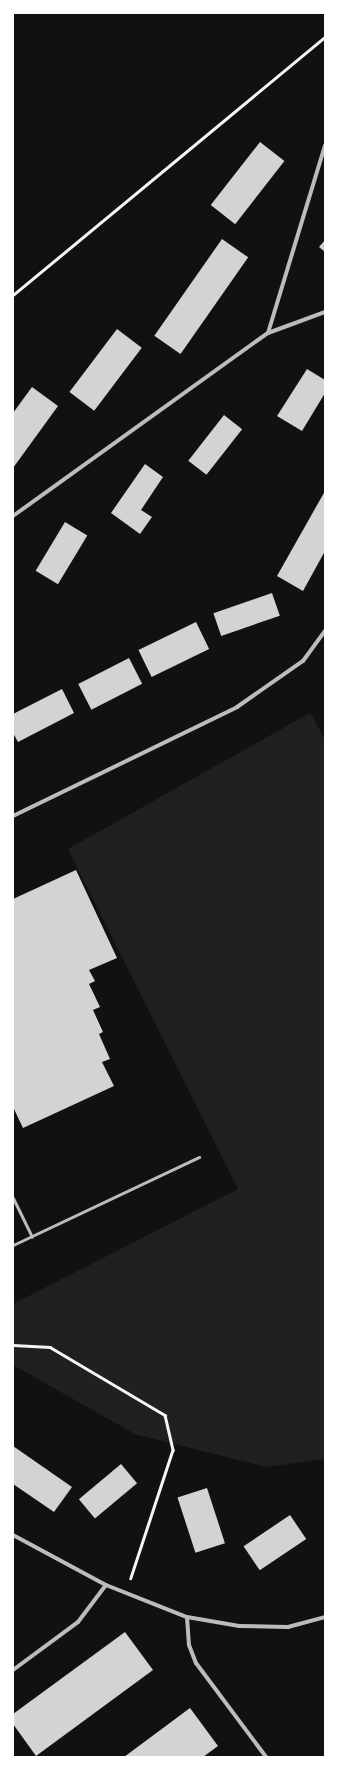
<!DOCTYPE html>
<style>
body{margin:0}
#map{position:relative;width:338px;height:1770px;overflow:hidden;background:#111;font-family:"Source Serif 4",serif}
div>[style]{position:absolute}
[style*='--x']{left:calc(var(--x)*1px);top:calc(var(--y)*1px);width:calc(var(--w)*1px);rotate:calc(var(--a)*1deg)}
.green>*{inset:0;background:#202020}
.building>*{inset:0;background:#d3d3d3;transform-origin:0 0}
.path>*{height:2.5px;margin:-1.25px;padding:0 1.25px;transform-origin:1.25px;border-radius:1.25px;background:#f5f5f5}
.service>*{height:3px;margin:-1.5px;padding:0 1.5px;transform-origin:1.5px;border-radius:1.5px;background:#bcbcbc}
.minor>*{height:4px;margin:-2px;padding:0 2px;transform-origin:2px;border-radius:2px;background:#bcbcbc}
span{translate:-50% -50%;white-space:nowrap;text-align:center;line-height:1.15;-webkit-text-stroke:4px #fff;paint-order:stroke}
.frame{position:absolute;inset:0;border:14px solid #fff;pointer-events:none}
</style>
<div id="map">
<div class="green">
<div style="clip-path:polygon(310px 713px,325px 739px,325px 1459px,266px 1467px,135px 1434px,13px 1365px,13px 1304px,238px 1189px,68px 849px)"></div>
</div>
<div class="building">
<div style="left:260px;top:142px;width:31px;height:80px;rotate:38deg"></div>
<div style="left:222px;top:239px;width:32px;height:118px;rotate:35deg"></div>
<div style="clip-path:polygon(325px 240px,325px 252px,319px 247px)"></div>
<div style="left:117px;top:329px;width:31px;height:79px;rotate:37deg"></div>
<div style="clip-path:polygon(307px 369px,325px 380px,325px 393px,302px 431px,277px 416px)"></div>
<div style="clip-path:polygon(32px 387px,58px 406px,13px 468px,13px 413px)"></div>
<div style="left:224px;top:415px;width:23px;height:58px;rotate:38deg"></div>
<div style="clip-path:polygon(145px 464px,163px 477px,141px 510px,152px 517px,140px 534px,111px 513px)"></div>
<div style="clip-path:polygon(325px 491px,325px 551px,303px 591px,277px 576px)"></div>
<div style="left:65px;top:522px;width:26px;height:57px;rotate:31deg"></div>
<div style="left:272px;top:593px;width:24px;height:62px;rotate:71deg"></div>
<div style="left:196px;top:622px;width:30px;height:64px;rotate:64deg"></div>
<div style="left:129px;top:658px;width:29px;height:57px;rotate:63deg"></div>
<div style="clip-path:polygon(62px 689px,74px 713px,18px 742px,13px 733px,13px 714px)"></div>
<div style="clip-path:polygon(76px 870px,117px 958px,89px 970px,95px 981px,89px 984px,100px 1007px,93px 1010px,103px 1032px,99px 1034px,110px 1059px,102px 1062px,114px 1086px,23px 1128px,13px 1107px,13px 899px)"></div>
<div style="clip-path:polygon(13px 1446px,72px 1487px,54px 1512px,13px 1484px)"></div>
<div style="left:121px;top:1464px;width:25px;height:55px;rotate:50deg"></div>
<div style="left:207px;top:1488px;width:58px;height:31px;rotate:72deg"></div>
<div style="left:290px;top:1515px;width:29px;height:56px;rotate:56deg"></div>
<div style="clip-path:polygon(125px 1632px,153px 1670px,36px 1756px,13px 1724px,13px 1714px)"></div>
<div style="clip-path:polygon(190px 1708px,218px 1746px,203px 1757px,124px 1757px)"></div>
</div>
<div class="path">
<div style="--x:13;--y:295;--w:405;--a:-39.6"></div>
<div style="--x:13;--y:1345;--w:37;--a:3"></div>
<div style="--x:50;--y:1347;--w:134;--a:30.6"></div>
<div style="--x:165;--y:1415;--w:36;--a:77"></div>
<div style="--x:173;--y:1450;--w:135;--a:108.2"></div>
</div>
<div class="service">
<div style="--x:13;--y:1198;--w:43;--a:64"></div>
<div style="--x:13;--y:1245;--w:206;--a:-25.3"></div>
</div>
<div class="minor">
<div style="--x:268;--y:333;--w:196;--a:-73.1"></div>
<div style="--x:13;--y:516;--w:314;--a:-35.7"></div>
<div style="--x:268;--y:333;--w:61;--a:-20.2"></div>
<div style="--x:13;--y:816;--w:249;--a:-25.9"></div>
<div style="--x:237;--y:707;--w:80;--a:-34.9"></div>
<div style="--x:303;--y:661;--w:37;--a:-54"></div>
<div style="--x:13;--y:1535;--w:106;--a:28.3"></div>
<div style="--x:106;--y:1585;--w:87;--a:21.6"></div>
<div style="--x:187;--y:1617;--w:53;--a:9.8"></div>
<div style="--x:239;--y:1626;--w:49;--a:1.2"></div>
<div style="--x:288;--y:1627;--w:38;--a:-15"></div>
<div style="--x:187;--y:1617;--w:28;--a:86"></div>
<div style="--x:189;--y:1645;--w:19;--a:69"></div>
<div style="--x:196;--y:1663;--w:117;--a:53.3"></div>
<div style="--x:13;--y:1670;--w:81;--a:-36.4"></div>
<div style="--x:78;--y:1622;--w:46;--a:-52.9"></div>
</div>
<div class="frame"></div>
</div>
